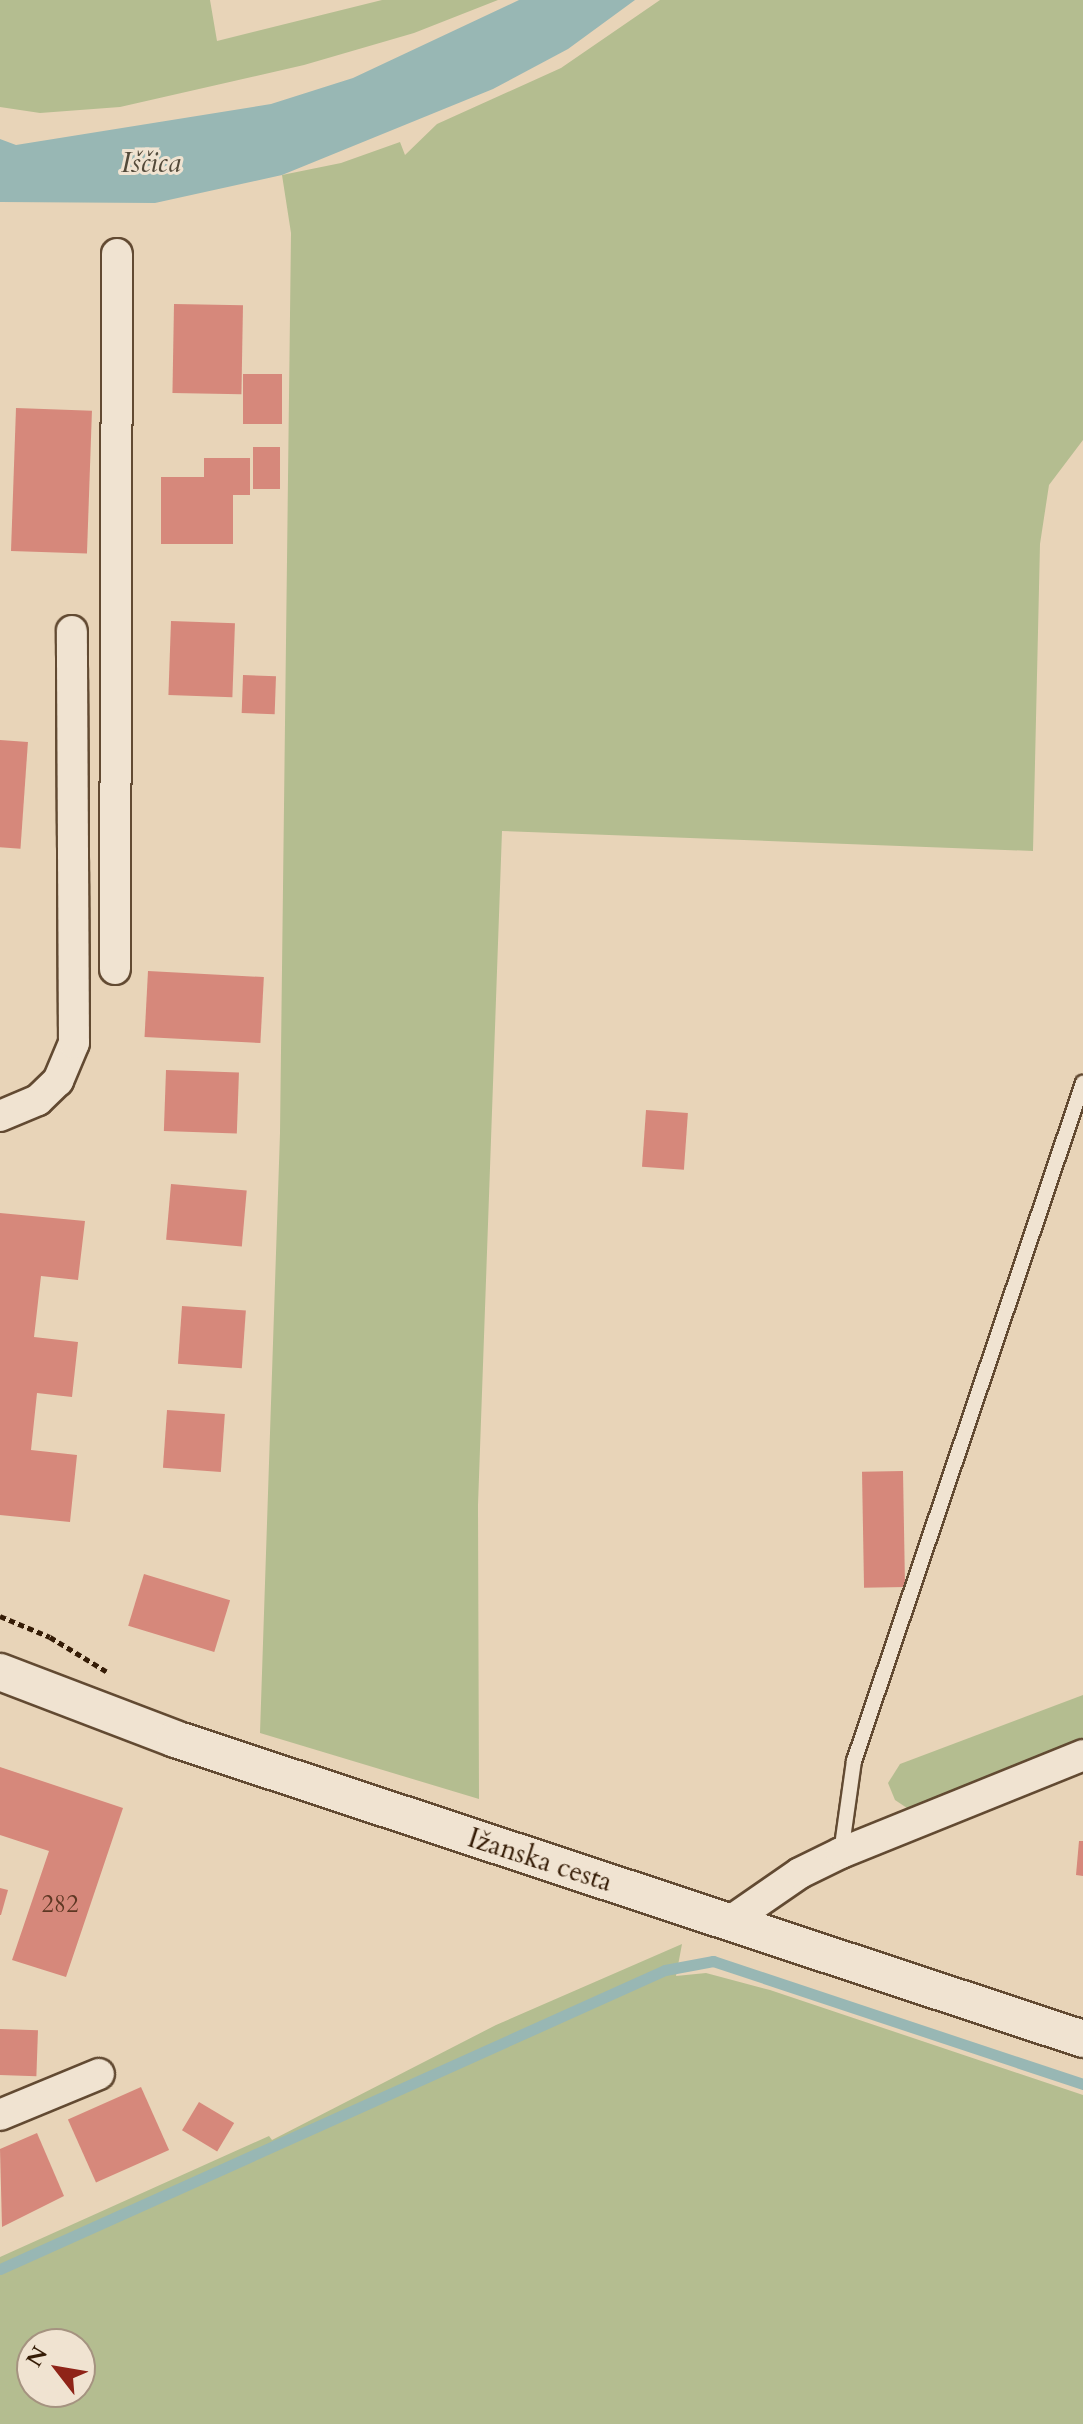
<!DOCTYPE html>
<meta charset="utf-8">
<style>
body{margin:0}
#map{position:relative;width:1083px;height:2424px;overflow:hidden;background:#e8d4b8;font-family:Cardo,serif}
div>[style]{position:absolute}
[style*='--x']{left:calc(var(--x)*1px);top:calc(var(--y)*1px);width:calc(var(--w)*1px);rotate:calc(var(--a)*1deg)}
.green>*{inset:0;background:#b4bd90}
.water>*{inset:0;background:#98b7b4}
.stream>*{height:11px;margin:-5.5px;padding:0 5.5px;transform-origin:5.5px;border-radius:5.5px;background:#98b7b4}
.building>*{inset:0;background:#d6887b;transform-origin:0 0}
.path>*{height:5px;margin-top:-2.5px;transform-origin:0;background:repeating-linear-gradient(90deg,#351c06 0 6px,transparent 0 10px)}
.roads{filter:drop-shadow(2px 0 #624a32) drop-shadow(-2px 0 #624a32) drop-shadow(0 2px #624a32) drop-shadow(0 -2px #624a32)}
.service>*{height:14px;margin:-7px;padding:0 7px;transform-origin:7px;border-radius:7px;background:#f0e3d1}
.minor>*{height:30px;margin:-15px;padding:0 15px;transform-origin:15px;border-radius:15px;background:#f0e3d1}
.tertiary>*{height:36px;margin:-18px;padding:0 18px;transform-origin:18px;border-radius:18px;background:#f0e3d1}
span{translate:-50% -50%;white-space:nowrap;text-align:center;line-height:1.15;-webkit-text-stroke:6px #f0e3d1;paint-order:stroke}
.number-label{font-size:24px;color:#5d3723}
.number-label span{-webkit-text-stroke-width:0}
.street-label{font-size:28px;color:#351c06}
.water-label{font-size:30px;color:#534a3a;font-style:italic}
.north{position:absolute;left:16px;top:2328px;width:80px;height:80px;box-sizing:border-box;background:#f0e3d1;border:2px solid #a59380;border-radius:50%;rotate:301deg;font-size:22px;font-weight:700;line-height:32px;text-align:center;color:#351c06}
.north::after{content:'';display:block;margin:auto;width:28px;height:36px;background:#8f2418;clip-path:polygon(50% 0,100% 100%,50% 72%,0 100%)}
</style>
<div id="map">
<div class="green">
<div style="clip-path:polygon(0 0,210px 0,217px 41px,382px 0,498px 0,414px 33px,304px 65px,120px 107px,40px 113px,0 107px)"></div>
<div style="clip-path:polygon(660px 0,1083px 0,1083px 440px,1049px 485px,1040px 544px,1033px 851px,502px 831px,478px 1505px,479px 1799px,260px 1733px,280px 1133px,291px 233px,282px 175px,341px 163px,400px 142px,405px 155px,437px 124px,561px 68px)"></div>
<div style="clip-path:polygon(1083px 1695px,1083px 1744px,910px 1810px,895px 1800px,888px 1783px,900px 1764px)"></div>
<div style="clip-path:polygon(evenodd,682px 1944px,676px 1976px,706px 1973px,770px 1990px,1083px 2095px,1083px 2424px,0 2424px,0 2257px,269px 2136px,272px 2140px,496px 2025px,682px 1944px,32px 2344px,80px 2344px,80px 2392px,32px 2392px,32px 2344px)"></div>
</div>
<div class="water">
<div style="clip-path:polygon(519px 0,635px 0,568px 49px,493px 89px,282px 175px,155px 203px,0 202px,0 139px,16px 145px,271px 104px,353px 78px)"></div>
</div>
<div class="stream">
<div style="--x:0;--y:2269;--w:729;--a:-24.21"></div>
<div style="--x:665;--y:1970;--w:49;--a:-10.6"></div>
<div style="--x:713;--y:1961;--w:390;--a:18.4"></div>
</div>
<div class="building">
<div style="left:174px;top:304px;width:69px;height:89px;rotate:1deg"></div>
<div style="left:243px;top:374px;width:39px;height:50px"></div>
<div style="left:16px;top:408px;width:76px;height:143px;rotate:2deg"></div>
<div style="left:253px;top:447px;width:27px;height:42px"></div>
<div style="clip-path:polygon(204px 458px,250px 458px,250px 495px,233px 495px,233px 544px,161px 544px,161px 477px,204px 477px)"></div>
<div style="left:171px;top:621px;width:64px;height:74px;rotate:2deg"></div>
<div style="left:243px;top:675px;width:33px;height:38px;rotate:2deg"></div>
<div style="left:0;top:740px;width:28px;height:107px;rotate:4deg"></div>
<div style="left:148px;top:971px;width:116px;height:66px;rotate:3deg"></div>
<div style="left:166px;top:1070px;width:73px;height:61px;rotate:2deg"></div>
<div style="left:646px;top:1110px;width:42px;height:57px;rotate:4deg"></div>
<div style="left:171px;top:1184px;width:76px;height:56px;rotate:5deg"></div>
<div style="clip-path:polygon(0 1213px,85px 1221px,78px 1280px,41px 1276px,34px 1337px,78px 1342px,72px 1397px,37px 1393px,31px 1450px,77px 1455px,70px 1522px,0 1515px)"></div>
<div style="left:182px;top:1306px;width:64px;height:58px;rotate:4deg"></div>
<div style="left:167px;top:1410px;width:58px;height:58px;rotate:4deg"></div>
<div style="left:903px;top:1471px;width:116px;height:41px;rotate:89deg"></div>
<div style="left:144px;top:1574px;width:90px;height:54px;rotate:17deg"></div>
<div style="clip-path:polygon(0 1767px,123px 1808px,66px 1977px,12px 1960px,49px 1851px,0 1835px)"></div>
<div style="clip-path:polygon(1079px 1841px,1083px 1841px,1083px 1876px,1076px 1875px)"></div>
<div style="clip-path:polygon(0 1888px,8px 1890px,1px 1915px,0 1915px)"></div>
<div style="left:0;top:2029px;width:38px;height:46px;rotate:2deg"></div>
<div style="left:141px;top:2087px;width:69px;height:80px;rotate:66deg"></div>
<div style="left:199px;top:2102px;width:41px;height:33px;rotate:31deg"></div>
<div style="clip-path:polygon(37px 2133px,64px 2196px,2px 2227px,0 2149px)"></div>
</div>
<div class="path">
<div style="--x:0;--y:1616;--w:54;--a:22.8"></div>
<div style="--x:50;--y:1637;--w:66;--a:31.3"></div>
</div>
<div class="roads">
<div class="service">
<div style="--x:841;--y:1853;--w:93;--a:-82"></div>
<div style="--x:854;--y:1761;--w:716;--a:-71.34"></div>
</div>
<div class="minor">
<div style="--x:115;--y:969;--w:715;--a:-89.84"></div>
<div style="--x:0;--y:1116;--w:41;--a:-22.8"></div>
<div style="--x:38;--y:1100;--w:28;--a:-44"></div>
<div style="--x:58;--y:1081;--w:41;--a:-67.2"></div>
<div style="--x:74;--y:1043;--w:412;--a:-90.3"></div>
<div style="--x:729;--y:1922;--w:86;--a:-34.6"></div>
<div style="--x:800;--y:1873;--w:46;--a:-26"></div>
<div style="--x:841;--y:1853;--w:261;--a:-22"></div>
<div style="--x:0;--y:2115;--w:107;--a:-22.5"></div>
</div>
<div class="tertiary">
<div style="--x:0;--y:1672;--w:187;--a:20.9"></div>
<div style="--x:175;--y:1739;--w:956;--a:18.28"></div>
</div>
</div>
<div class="number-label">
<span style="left:60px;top:1905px">282</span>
</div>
<div class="street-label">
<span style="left:540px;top:1860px;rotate:18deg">Ižanska cesta</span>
</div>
<div class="water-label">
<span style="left:151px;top:163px">Iščica</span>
</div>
<div class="north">N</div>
</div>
